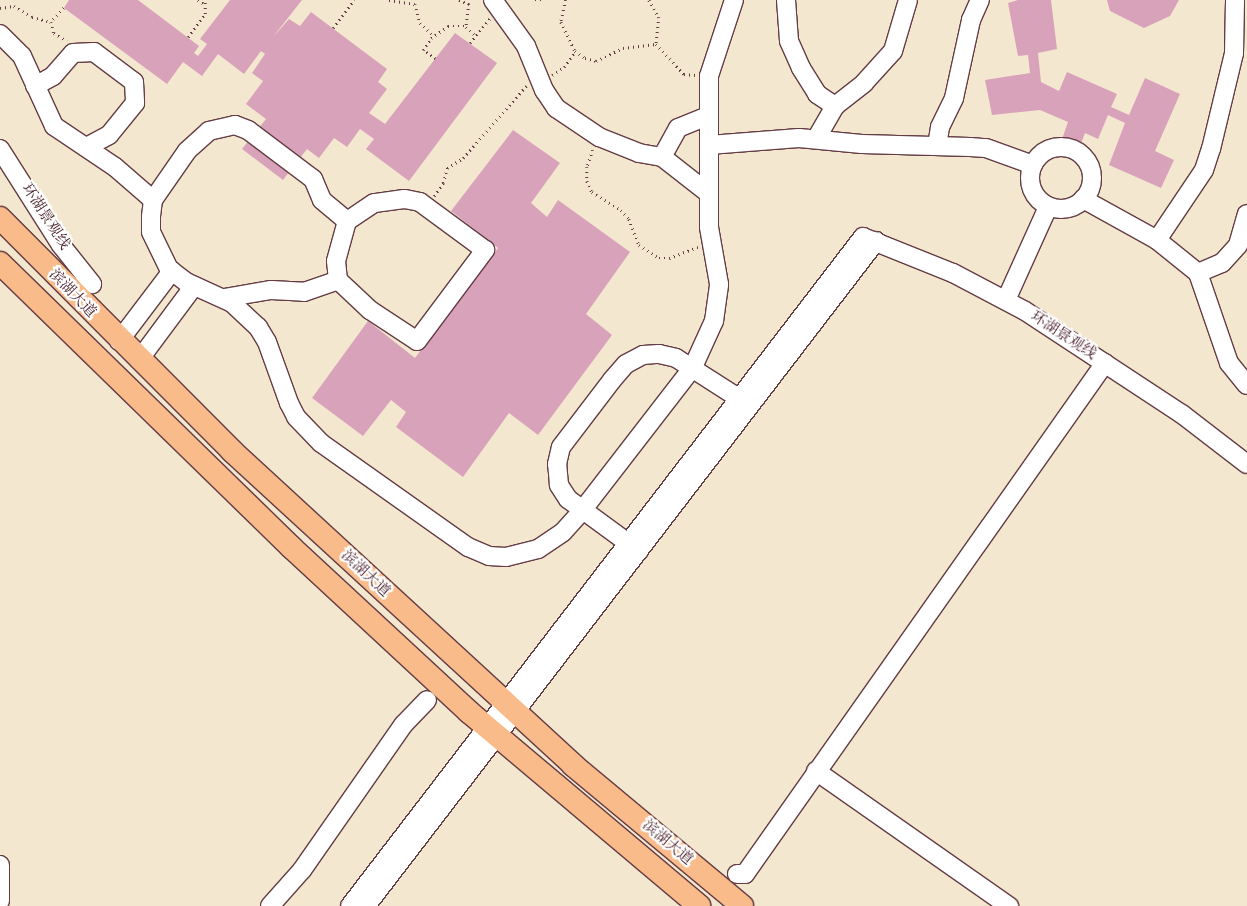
<!DOCTYPE html>
<meta charset="utf-8">
<style>
body{margin:0}
#map{position:relative;width:1247px;height:906px;overflow:hidden;background:#f4e7cf;font-family:"Old Standard TT","Noto Serif SC",serif}
div>[style]{position:absolute}
[style*='--x']{left:calc(var(--x)*1px);top:calc(var(--y)*1px);width:calc(var(--w)*1px);rotate:calc(var(--a)*1deg)}
.building>*{inset:0;background:#d9a2bb}
.path>*{height:2.5px;margin-top:-1.25px;transform-origin:0;background:repeating-linear-gradient(90deg,#643d44 0 1px,transparent 0 5px)}
.roads{filter:drop-shadow(1px 0 #643d44) drop-shadow(-1px 0 #643d44) drop-shadow(0 1px #643d44) drop-shadow(0 -1px #643d44)}
.minor>*{height:18px;margin:-9px;padding:0 9px;transform-origin:9px;border-radius:9px;background:#fff}
.minor>.ring{margin:-9px;padding:0;box-sizing:content-box;background:none;border:18px solid #fff;border-radius:50%}
.major>*{height:22px;margin:-11px;padding:0 11px;transform-origin:11px;border-radius:11px;background:#fabb8b}
span{translate:-50% -50%;white-space:nowrap;text-align:center;line-height:1.15;-webkit-text-stroke:4.5px #fff;paint-order:stroke}
.street-label{font-size:15px;color:#4a1f2b}
</style>
<div id="map">
<div class="building">
<div style="clip-path:polygon(69px 0,138px 0,199px 46px,194px 53px,198px 56px,207px 44px,200px 39px,230px 0,302px 0,273px 37px,289px 19px,300px 26px,311px 12px,387px 69px,378px 82px,387px 89px,369px 113px,385px 124px,455px 33px,497px 63px,409px 181px,366px 149px,374px 139px,360px 129px,347px 147px,334px 138px,319px 158px,307px 149px,283px 180px,242px 149px,266px 119px,246px 104px,263px 81px,252px 73px,265px 54px,261px 51px,244px 74px,218px 54px,202px 76px,183px 62px,167px 84px,64px 8px)"></div>
<div style="clip-path:polygon(1018px 0,1051px 0,1057px 49px,1038px 53px,1041px 82px,1059px 91px,1067px 72px,1117px 94px,1111px 107px,1129px 115px,1145px 78px,1180px 94px,1155px 151px,1174px 160px,1161px 188px,1109px 165px,1125px 123px,1108px 115px,1098px 139px,1085px 133px,1079px 149px,1061px 142px,1068px 122px,1040px 110px,992px 115px,985px 80px,1030px 73px,1028px 55px,1018px 56px,1008px 3px)"></div>
<div style="clip-path:polygon(1107px 0,1179px 0,1170px 16px,1144px 28px,1110px 11px)"></div>
<div style="clip-path:polygon(513px 130px,560px 163px,531px 203px,547px 217px,558px 200px,630px 252px,586px 314px,612px 335px,538px 435px,509px 413px,463px 477px,396px 427px,406px 412px,391px 400px,363px 436px,312px 398px,368px 321px,415px 358px,498px 248px,451px 211px)"></div>
</div>
<div class="path">
<div style="--x:198;--y:0;--w:9;--a:32"></div>
<div style="--x:389;--y:0;--w:26;--a:9"></div>
<div style="--x:415;--y:4;--w:20;--a:75"></div>
<div style="--x:420;--y:23;--w:19;--a:43"></div>
<div style="--x:459;--y:0;--w:11;--a:22"></div>
<div style="--x:469;--y:4;--w:23;--a:97"></div>
<div style="--x:466;--y:27;--w:13;--a:42"></div>
<div style="--x:535;--y:0;--w:10;--a:0"></div>
<div style="--x:566;--y:0;--w:23;--a:103"></div>
<div style="--x:561;--y:22;--w:32;--a:64"></div>
<div style="--x:575;--y:51;--w:12;--a:35"></div>
<div style="--x:585;--y:58;--w:11;--a:15"></div>
<div style="--x:596;--y:61;--w:30;--a:-26"></div>
<div style="--x:623;--y:48;--w:33;--a:-7"></div>
<div style="--x:649;--y:0;--w:20;--a:60"></div>
<div style="--x:659;--y:17;--w:27;--a:96"></div>
<div style="--x:0;--y:8;--w:14;--a:-8"></div>
<div style="--x:14;--y:6;--w:21;--a:31"></div>
<div style="--x:32;--y:17;--w:20;--a:15"></div>
<div style="--x:64;--y:8;--w:19;--a:133"></div>
<div style="--x:51;--y:22;--w:11;--a:75"></div>
<div style="--x:54;--y:33;--w:15;--a:32"></div>
<div style="--x:333;--y:28;--w:35;--a:-53"></div>
<div style="--x:188;--y:37;--w:29;--a:-54"></div>
<div style="--x:205;--y:14;--w:14;--a:-90"></div>
<div style="--x:470;--y:43;--w:32;--a:-51"></div>
<div style="--x:656;--y:44;--w:41;--a:47"></div>
<div style="--x:684;--y:74;--w:11;--a:5"></div>
<div style="--x:435;--y:59;--w:15;--a:-143"></div>
<div style="--x:423;--y:50;--w:14;--a:-56"></div>
<div style="--x:431;--y:38;--w:21;--a:-35"></div>
<div style="--x:448;--y:26;--w:18;--a:0"></div>
<div style="--x:552;--y:75;--w:14;--a:-34"></div>
<div style="--x:564;--y:67;--w:19;--a:-55"></div>
<div style="--x:593;--y:150;--w:18;--a:109"></div>
<div style="--x:587;--y:167;--w:14;--a:90"></div>
<div style="--x:587;--y:181;--w:12;--a:66"></div>
<div style="--x:592;--y:192;--w:34;--a:32"></div>
<div style="--x:621;--y:210;--w:12;--a:48"></div>
<div style="--x:629;--y:219;--w:28;--a:69"></div>
<div style="--x:639;--y:245;--w:24;--a:33"></div>
<div style="--x:659;--y:258;--w:10;--a:0"></div>
<div style="--x:669;--y:258;--w:31;--a:-21"></div>
<div style="--x:434;--y:196;--w:16;--a:-55"></div>
<div style="--x:443;--y:183;--w:16;--a:-75"></div>
<div style="--x:447;--y:168;--w:19;--a:-32"></div>
<div style="--x:463;--y:158;--w:96;--a:-48.8"></div>
</div>
<div class="roads">
<div class="minor">
<div style="--x:493;--y:0;--w:57;--a:54.3"></div>
<div style="--x:526;--y:46;--w:48;--a:67.8"></div>
<div style="--x:544;--y:90;--w:22;--a:56"></div>
<div style="--x:556;--y:108;--w:52;--a:34"></div>
<div style="--x:599;--y:137;--w:43;--a:21.8"></div>
<div style="--x:639;--y:153;--w:23;--a:10"></div>
<div style="--x:662;--y:157;--w:33;--a:-61"></div>
<div style="--x:678;--y:128;--w:32;--a:-22"></div>
<div style="--x:786;--y:0;--w:41;--a:85.8"></div>
<div style="--x:789;--y:41;--w:30;--a:66"></div>
<div style="--x:801;--y:68;--w:31;--a:58"></div>
<div style="--x:817;--y:94;--w:22;--a:34"></div>
<div style="--x:0;--y:34;--w:31;--a:45"></div>
<div style="--x:22;--y:56;--w:77;--a:65.4"></div>
<div style="--x:54;--y:126;--w:73;--a:33.9"></div>
<div style="--x:115;--y:167;--w:50;--a:41"></div>
<div style="--x:35;--y:86;--w:21;--a:-29"></div>
<div style="--x:53;--y:76;--w:30;--a:-49"></div>
<div style="--x:73;--y:53;--w:21;--a:-3"></div>
<div style="--x:94;--y:52;--w:50;--a:36.9"></div>
<div style="--x:134;--y:82;--w:21;--a:87"></div>
<div style="--x:135;--y:103;--w:41;--a:129.1"></div>
<div style="--x:109;--y:135;--w:26;--a:152"></div>
<div style="--x:816;--y:139;--w:38;--a:-60"></div>
<div style="--x:835;--y:106;--w:37;--a:-38"></div>
<div style="--x:864;--y:83;--w:43;--a:-47.8"></div>
<div style="--x:893;--y:51;--w:53;--a:-73.6"></div>
<div style="--x:709;--y:145;--w:90;--a:-4.4"></div>
<div style="--x:799;--y:138;--w:63;--a:5.4"></div>
<div style="--x:862;--y:144;--w:108;--a:1.6"></div>
<div style="--x:970;--y:147;--w:16;--a:4"></div>
<div style="--x:986;--y:148;--w:50;--a:19.9"></div>
<div style="--x:937;--y:146;--w:19;--a:-81"></div>
<div style="--x:940;--y:127;--w:32;--a:-64"></div>
<div style="--x:954;--y:98;--w:80;--a:-77.7"></div>
<div style="--x:971;--y:20;--w:22;--a:-66"></div>
<div class="ring" style="left:1030px;top:147px;width:44px;height:44px"></div>
<div style="--x:0;--y:149;--w:114;--a:57.6"></div>
<div style="--x:61;--y:245;--w:50;--a:51.5"></div>
<div style="--x:662;--y:157;--w:58;--a:38"></div>
<div style="--x:1083;--y:199;--w:85;--a:29"></div>
<div style="--x:1157;--y:240;--w:53;--a:38.8"></div>
<div style="--x:1198;--y:273;--w:95;--a:71"></div>
<div style="--x:1229;--y:363;--w:28;--a:51"></div>
<div style="--x:1157;--y:240;--w:84;--a:-56.1"></div>
<div style="--x:1204;--y:170;--w:22;--a:-72"></div>
<div style="--x:1211;--y:149;--w:99;--a:-76.5"></div>
<div style="--x:1234;--y:53;--w:53;--a:-88.9"></div>
<div style="--x:1198;--y:273;--w:26;--a:-23"></div>
<div style="--x:1222;--y:263;--w:24;--a:-48"></div>
<div style="--x:1238;--y:245;--w:32;--a:-74"></div>
<div style="--x:338;--y:280;--w:19;--a:-96"></div>
<div style="--x:336;--y:261;--w:41;--a:-74.6"></div>
<div style="--x:224;--y:298;--w:48;--a:-9.7"></div>
<div style="--x:271;--y:290;--w:33;--a:3"></div>
<div style="--x:304;--y:292;--w:36;--a:-19"></div>
<div style="--x:338;--y:280;--w:44;--a:43.2"></div>
<div style="--x:370;--y:310;--w:56;--a:33.4"></div>
<div style="--x:417;--y:341;--w:114;--a:-53.2"></div>
<div style="--x:485;--y:250;--w:81;--a:-143.6"></div>
<div style="--x:420;--y:202;--w:16;--a:-169"></div>
<div style="--x:404;--y:199;--w:30;--a:172"></div>
<div style="--x:374;--y:203;--w:32;--a:146"></div>
<div style="--x:347;--y:221;--w:33;--a:-140"></div>
<div style="--x:322;--y:200;--w:23;--a:-113"></div>
<div style="--x:313;--y:179;--w:81;--a:-143"></div>
<div style="--x:248;--y:130;--w:14;--a:-159"></div>
<div style="--x:235;--y:125;--w:27;--a:167"></div>
<div style="--x:209;--y:131;--w:30;--a:138"></div>
<div style="--x:187;--y:151;--w:60;--a:124.8"></div>
<div style="--x:153;--y:200;--w:17;--a:97"></div>
<div style="--x:151;--y:217;--w:15;--a:90"></div>
<div style="--x:151;--y:232;--w:41;--a:64.1"></div>
<div style="--x:169;--y:269;--w:21;--a:37"></div>
<div style="--x:186;--y:282;--w:51;--a:24.5"></div>
<div style="--x:232;--y:303;--w:35;--a:43"></div>
<div style="--x:258;--y:327;--w:17;--a:59"></div>
<div style="--x:267;--y:342;--w:65;--a:70.2"></div>
<div style="--x:289;--y:403;--w:16;--a:63"></div>
<div style="--x:296;--y:417;--w:36;--a:46"></div>
<div style="--x:321;--y:443;--w:180;--a:35.3"></div>
<div style="--x:468;--y:547;--w:23;--a:23"></div>
<div style="--x:489;--y:556;--w:17;--a:3"></div>
<div style="--x:506;--y:557;--w:33;--a:-14"></div>
<div style="--x:538;--y:549;--w:30;--a:-34"></div>
<div style="--x:563;--y:532;--w:27;--a:-48"></div>
<div style="--x:581;--y:512;--w:183;--a:-52.3"></div>
<div style="--x:693;--y:367;--w:51;--a:-65.5"></div>
<div style="--x:714;--y:321;--w:37;--a:-82"></div>
<div style="--x:719;--y:284;--w:58;--a:-100"></div>
<div style="--x:709;--y:227;--w:151;--a:-90"></div>
<div style="--x:709;--y:76;--w:80;--a:-71.8"></div>
<div style="--x:1006;--y:300;--w:102;--a:-65.7"></div>
<div style="--x:119;--y:341;--w:88;--a:-52.9"></div>
<div style="--x:139;--y:360;--w:92;--a:-53.4"></div>
<div style="--x:639;--y:551;--w:88;--a:-143.8"></div>
<div style="--x:568;--y:499;--w:17;--a:-123"></div>
<div style="--x:559;--y:485;--w:21;--a:-95"></div>
<div style="--x:557;--y:464;--w:17;--a:-77"></div>
<div style="--x:561;--y:447;--w:84;--a:-52.7"></div>
<div style="--x:612;--y:380;--w:21;--a:-49"></div>
<div style="--x:626;--y:364;--w:19;--a:-28"></div>
<div style="--x:643;--y:355;--w:16;--a:-4"></div>
<div style="--x:659;--y:354;--w:17;--a:13"></div>
<div style="--x:676;--y:358;--w:85;--a:32.6"></div>
<div style="--x:816;--y:771;--w:236;--a:35"></div>
<div style="--x:0;--y:865;--w:36;--a:90"></div>
<div style="--x:737;--y:874;--w:8;--a:0"></div>
<div style="--x:745;--y:874;--w:625;--a:-54.84"></div>
<div style="--x:270;--y:906;--w:48;--a:-48.4"></div>
<div style="--x:302;--y:870;--w:178;--a:-55.1"></div>
<div style="--x:404;--y:724;--w:33;--a:-46"></div>
<div style="--x:350;--y:906;--w:843;--a:-52.52"></div>
<div style="--x:863;--y:237;--w:97;--a:21.8"></div>
<div style="--x:953;--y:273;--w:81;--a:27.8"></div>
<div style="--x:1025;--y:311;--w:188;--a:33.3"></div>
<div style="--x:1182;--y:414;--w:82;--a:37.6"></div>
<div style="--x:366;--y:906;--w:838;--a:-52.51"></div>
</div>
<div class="major">
<div style="--x:0;--y:218;--w:329;--a:45.1"></div>
<div style="--x:232;--y:451;--w:464;--a:42.6"></div>
<div style="--x:573;--y:765;--w:220;--a:39.8"></div>
<div style="--x:0;--y:263;--w:407;--a:44.3"></div>
<div style="--x:291;--y:547;--w:243;--a:42.8"></div>
<div style="--x:469;--y:712;--w:301;--a:40.1"></div>
</div>
</div>
<div class="street-label">
<span style="left:45px;top:217px;rotate:57deg">环湖景观线</span>
<span style="left:72px;top:294px;rotate:46deg">滨湖大道</span>
<span style="left:1063px;top:336px;rotate:33deg">环湖景观线</span>
<span style="left:365px;top:574px;rotate:43deg">滨湖大道</span>
<span style="left:667px;top:843px;rotate:40deg">滨湖大道</span>
</div>
</div>
